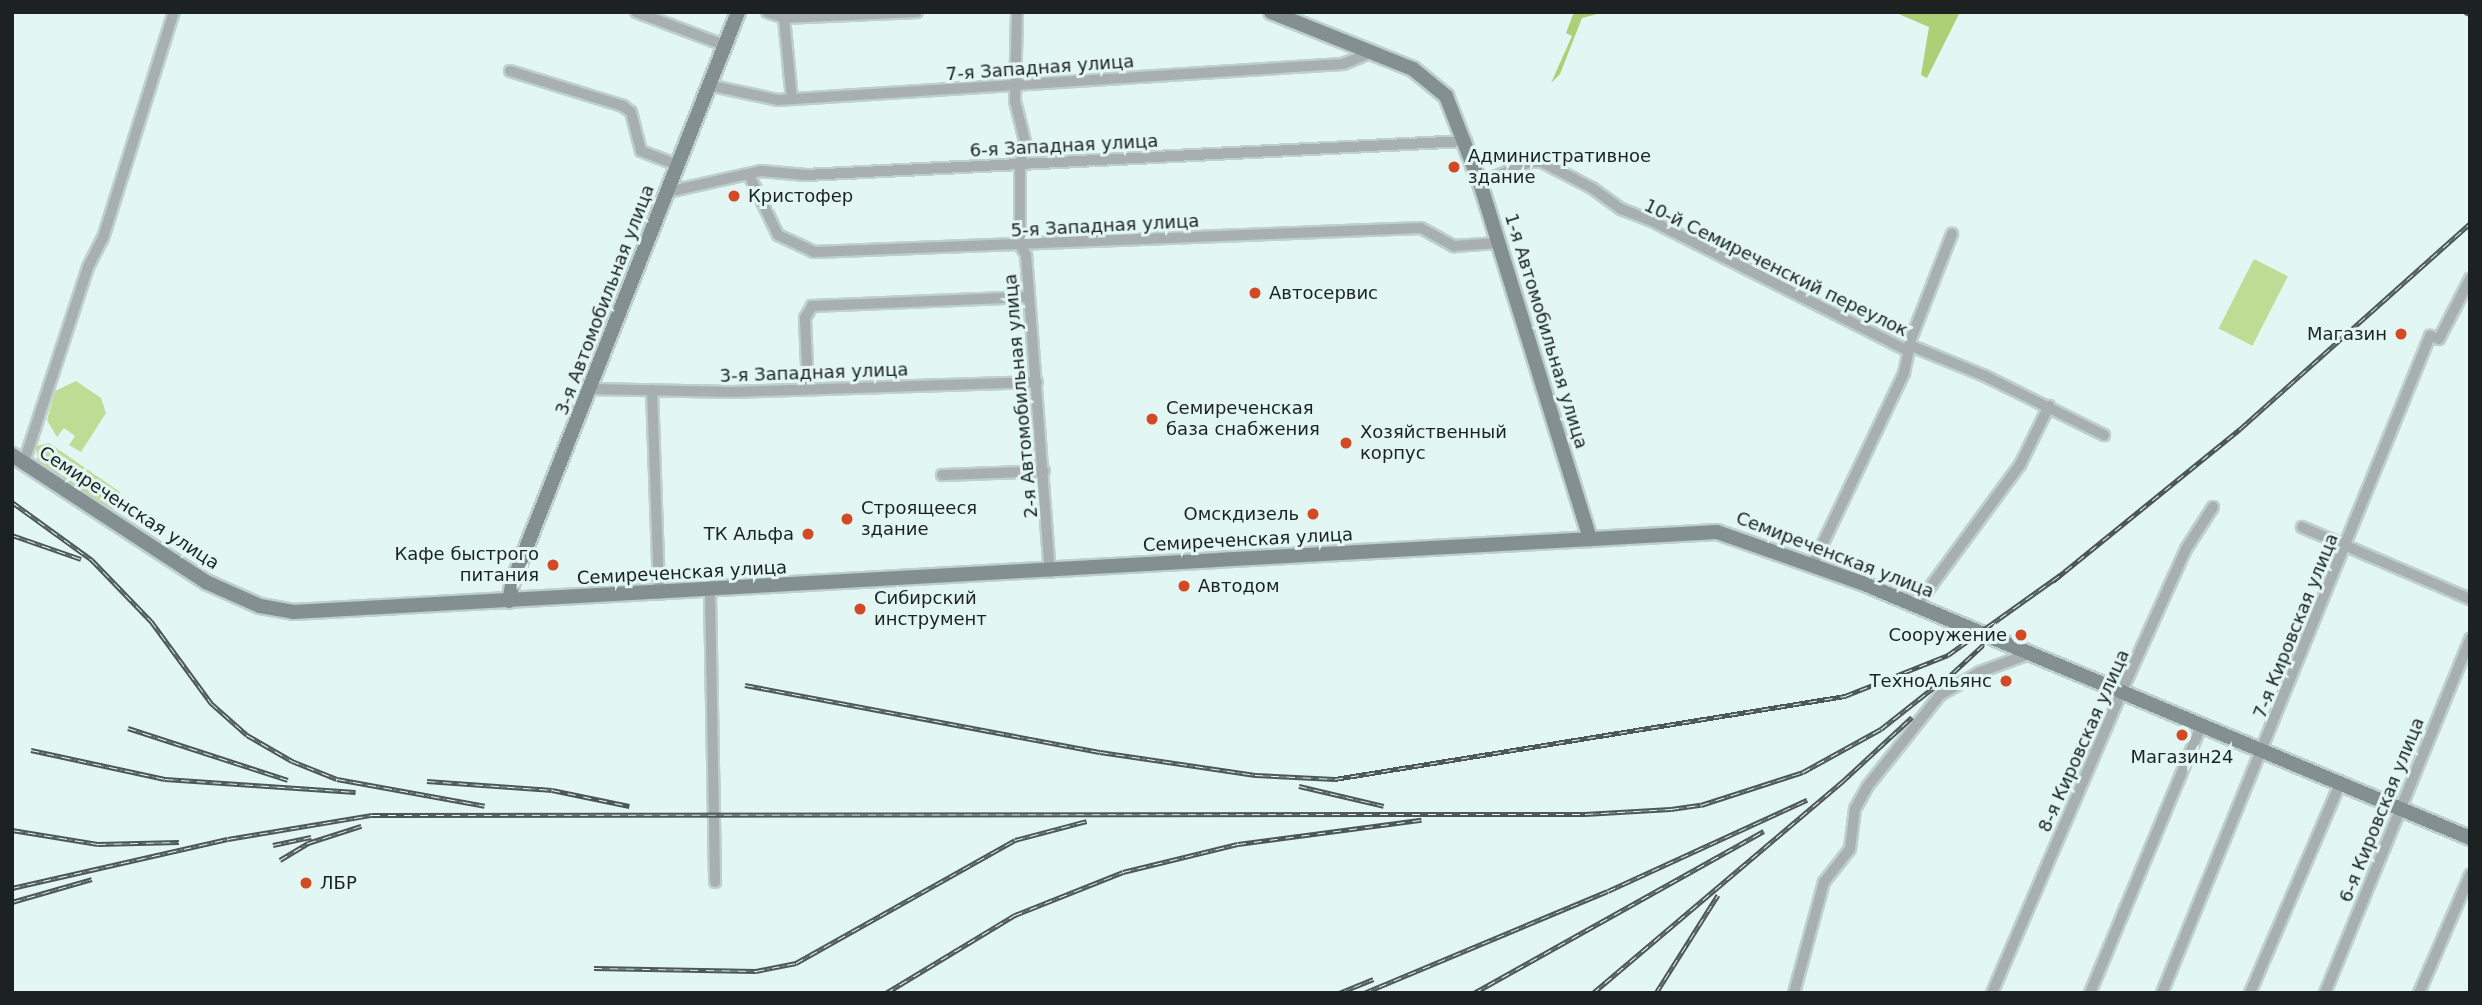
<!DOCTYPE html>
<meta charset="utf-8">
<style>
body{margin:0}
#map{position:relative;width:2482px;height:1005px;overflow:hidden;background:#e2f6f3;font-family:"DejaVu Sans",sans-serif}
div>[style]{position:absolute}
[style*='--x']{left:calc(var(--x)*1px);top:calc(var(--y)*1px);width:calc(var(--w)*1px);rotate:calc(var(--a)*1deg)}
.green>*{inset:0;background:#bfdc94;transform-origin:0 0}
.forest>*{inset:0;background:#add077}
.roads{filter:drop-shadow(2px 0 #bed0cd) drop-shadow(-2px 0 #bed0cd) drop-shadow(0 2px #bed0cd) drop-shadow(0 -2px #bed0cd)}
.street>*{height:10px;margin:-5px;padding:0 5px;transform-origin:5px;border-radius:5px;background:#a7afb1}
.secondary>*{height:14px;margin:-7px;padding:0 7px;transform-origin:7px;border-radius:7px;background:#848f92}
.rail>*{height:5px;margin-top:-2.5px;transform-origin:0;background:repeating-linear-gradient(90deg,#e2f6f3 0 8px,#4d5756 0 16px);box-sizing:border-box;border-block:2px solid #4d5756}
.dots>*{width:19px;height:19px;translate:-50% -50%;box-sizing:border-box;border:4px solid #e2f6f3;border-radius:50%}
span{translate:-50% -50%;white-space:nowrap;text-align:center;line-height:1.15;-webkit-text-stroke:6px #e2f6f3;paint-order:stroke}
.street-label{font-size:18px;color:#1b2221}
.poi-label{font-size:18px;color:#1b2221}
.left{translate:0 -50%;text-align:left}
.right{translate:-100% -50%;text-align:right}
.frame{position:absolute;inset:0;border:14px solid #1b2221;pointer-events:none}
</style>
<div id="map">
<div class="green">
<div style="left:2254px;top:259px;width:38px;height:78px;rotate:27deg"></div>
<div style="clip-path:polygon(76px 381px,101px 398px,106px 413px,81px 452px,69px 445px,75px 436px,64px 428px,57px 437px,47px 420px,55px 391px)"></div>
<div style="clip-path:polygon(49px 443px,120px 492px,116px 508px,106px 510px,38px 464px,36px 446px)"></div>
</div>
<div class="forest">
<div style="clip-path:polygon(1574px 12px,1605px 12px,1582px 18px,1560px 74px,1551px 83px,1572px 36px,1566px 33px)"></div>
<div style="clip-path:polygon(1894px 12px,1960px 12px,1927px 78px,1921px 75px,1929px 27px)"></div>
</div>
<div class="roads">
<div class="street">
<div style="--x:636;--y:12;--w:94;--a:20.6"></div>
<div style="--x:767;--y:12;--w:18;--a:19"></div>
<div style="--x:784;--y:18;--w:133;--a:-2.6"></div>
<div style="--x:1017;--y:12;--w:89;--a:91.3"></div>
<div style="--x:1015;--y:101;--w:45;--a:76"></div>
<div style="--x:1026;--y:145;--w:20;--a:108"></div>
<div style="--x:1020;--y:164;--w:81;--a:90"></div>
<div style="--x:1020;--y:245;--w:12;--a:59"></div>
<div style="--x:1026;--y:255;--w:318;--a:85.7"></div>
<div style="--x:784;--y:18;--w:81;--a:84.4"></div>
<div style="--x:510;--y:71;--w:118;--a:17.2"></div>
<div style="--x:623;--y:106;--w:10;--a:37"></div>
<div style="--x:631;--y:112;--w:40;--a:75.6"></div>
<div style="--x:641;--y:151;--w:39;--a:21"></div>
<div style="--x:708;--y:85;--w:72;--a:12.1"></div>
<div style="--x:778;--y:100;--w:566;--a:-3.65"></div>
<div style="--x:1343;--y:64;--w:31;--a:-22"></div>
<div style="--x:749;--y:175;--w:67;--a:64.2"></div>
<div style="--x:778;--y:235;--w:40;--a:25"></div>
<div style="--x:814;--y:252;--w:607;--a:-2.26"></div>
<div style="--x:1421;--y:228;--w:38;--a:29"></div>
<div style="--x:1454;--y:246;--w:44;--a:-3.9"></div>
<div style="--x:1480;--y:183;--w:54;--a:-22.8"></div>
<div style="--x:1530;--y:162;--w:12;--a:0"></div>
<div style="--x:1542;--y:162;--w:56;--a:27.5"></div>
<div style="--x:1592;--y:188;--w:36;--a:36"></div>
<div style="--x:1621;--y:209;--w:33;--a:21"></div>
<div style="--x:1652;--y:221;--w:287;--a:26.9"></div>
<div style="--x:667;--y:192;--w:96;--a:-12.6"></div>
<div style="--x:761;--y:171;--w:45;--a:5.1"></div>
<div style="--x:806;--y:175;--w:661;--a:-2.95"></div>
<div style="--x:1909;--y:345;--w:82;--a:22.2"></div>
<div style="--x:1985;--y:376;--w:133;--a:26.4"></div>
<div style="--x:808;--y:388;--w:70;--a:-92.5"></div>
<div style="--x:805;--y:318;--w:14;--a:-60"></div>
<div style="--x:812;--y:306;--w:217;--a:-2.4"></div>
<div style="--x:592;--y:389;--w:140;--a:1.2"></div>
<div style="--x:732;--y:392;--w:305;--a:-1.9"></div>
<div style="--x:652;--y:390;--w:204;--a:88"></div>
<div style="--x:24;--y:462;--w:205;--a:-71.8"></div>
<div style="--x:88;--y:267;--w:33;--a:-63"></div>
<div style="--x:103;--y:238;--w:237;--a:-72.6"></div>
<div style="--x:942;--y:475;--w:102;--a:-2.2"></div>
<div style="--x:2302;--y:527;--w:183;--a:23.2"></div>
<div style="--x:1813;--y:564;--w:212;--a:-64.5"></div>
<div style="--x:1904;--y:373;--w:35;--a:-78"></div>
<div style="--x:1911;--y:339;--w:113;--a:-68.7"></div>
<div style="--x:710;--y:591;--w:291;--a:89"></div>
<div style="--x:1917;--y:605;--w:174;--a:-53.7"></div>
<div style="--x:2020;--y:465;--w:66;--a:-63.8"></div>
<div style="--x:1794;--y:993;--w:115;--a:-74.9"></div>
<div style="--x:1824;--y:882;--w:42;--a:-51.8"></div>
<div style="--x:1850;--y:849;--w:40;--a:-82.9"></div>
<div style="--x:1855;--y:809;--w:25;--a:-61"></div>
<div style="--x:1867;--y:787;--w:117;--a:-51.6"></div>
<div style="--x:1940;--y:695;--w:46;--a:-29.9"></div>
<div style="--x:1980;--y:672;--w:49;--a:-20.3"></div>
<div style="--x:1992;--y:993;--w:327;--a:-66.7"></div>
<div style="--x:2121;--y:693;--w:158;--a:-65.7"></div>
<div style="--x:2186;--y:549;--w:50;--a:-57.3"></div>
<div style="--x:2090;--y:993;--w:289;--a:-67.4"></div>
<div style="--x:2162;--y:993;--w:710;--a:-67.81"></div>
<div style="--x:2430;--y:336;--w:9;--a:18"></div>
<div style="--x:2439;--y:339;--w:68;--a:-62.7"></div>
<div style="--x:2250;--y:993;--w:228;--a:-66.7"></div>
<div style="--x:2325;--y:993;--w:383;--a:-67.7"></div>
<div style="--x:2419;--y:993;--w:129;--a:-66.6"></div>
</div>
<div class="secondary">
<div style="--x:1271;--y:12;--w:153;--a:21.9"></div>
<div style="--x:1413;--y:69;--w:43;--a:39.3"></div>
<div style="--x:1446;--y:96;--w:93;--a:68.7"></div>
<div style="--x:1480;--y:183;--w:373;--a:72.8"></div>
<div style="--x:12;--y:455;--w:232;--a:33.2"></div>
<div style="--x:206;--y:582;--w:59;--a:24"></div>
<div style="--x:260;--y:606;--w:34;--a:10"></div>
<div style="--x:293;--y:612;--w:1426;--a:-3.22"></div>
<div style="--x:1717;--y:532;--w:154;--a:19.4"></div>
<div style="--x:1862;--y:583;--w:659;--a:22.75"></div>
<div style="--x:509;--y:601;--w:20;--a:-79"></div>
<div style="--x:513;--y:581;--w:612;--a:-68.42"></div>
</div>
</div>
<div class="rail">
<div style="--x:2465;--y:12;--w:5;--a:22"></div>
<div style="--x:12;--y:502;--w:99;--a:35.9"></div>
<div style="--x:92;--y:560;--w:85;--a:46"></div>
<div style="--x:151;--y:621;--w:102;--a:53.8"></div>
<div style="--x:211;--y:703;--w:48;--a:41.6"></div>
<div style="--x:247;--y:735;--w:52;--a:30"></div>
<div style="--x:292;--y:761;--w:48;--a:21.8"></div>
<div style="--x:337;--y:779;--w:150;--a:10.3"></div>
<div style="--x:12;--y:535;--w:73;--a:19.2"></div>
<div style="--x:2053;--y:581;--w:241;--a:-39.1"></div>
<div style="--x:2240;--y:429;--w:309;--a:-41.8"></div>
<div style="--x:1942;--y:683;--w:74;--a:-42.8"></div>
<div style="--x:745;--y:685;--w:361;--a:10.7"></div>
<div style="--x:1100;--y:752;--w:157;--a:8.4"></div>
<div style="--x:1255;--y:775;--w:80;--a:2.9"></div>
<div style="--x:1335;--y:779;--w:517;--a:-9.24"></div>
<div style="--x:1845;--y:696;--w:111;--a:-21.7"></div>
<div style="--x:1948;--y:655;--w:138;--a:-35.5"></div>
<div style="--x:128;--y:728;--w:168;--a:18"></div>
<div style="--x:31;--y:750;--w:137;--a:12.2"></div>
<div style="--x:165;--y:779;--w:191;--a:3.9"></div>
<div style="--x:427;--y:781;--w:125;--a:4.1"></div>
<div style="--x:552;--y:790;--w:79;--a:11.7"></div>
<div style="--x:1299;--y:786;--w:87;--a:13.2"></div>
<div style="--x:12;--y:830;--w:87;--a:9.2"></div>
<div style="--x:98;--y:844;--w:81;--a:-1.4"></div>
<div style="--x:273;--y:845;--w:39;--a:-12"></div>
<div style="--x:280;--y:860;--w:33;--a:-31"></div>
<div style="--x:308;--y:843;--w:56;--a:-17.8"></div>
<div style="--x:12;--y:888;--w:221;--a:-12.8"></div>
<div style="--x:228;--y:839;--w:146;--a:-9.5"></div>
<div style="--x:372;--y:815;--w:1213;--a:-0.05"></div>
<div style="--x:1585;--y:814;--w:86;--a:-3.3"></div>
<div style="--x:1671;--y:809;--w:30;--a:-8"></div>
<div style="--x:1701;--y:805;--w:107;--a:-17.9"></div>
<div style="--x:1803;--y:772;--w:89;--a:-28.9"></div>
<div style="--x:1881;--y:729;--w:85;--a:-38.3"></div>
<div style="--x:12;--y:902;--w:83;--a:-16"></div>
<div style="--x:594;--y:968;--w:162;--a:1.1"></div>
<div style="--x:756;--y:971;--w:41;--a:-11.3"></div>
<div style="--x:796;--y:963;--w:251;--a:-29.3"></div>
<div style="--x:1015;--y:840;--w:74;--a:-14.8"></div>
<div style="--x:886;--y:993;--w:151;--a:-31.2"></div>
<div style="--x:1015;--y:915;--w:116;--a:-21.7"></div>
<div style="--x:1123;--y:872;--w:118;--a:-13.7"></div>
<div style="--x:1238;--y:844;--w:185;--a:-7.5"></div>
<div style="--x:1339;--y:993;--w:37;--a:-22"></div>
<div style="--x:1364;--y:993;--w:264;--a:-22.7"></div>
<div style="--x:1608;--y:891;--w:219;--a:-24.6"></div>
<div style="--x:1474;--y:993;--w:332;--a:-29.2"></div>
<div style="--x:1593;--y:993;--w:328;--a:-40.3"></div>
<div style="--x:1843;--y:781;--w:94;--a:-42.8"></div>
<div style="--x:1656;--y:993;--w:116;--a:-57.7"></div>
</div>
<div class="dots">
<div style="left:1454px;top:167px;background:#d24923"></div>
<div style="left:734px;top:196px;background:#d24923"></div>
<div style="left:1255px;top:293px;background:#d24923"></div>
<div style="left:2401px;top:334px;background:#d24923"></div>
<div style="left:1152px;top:419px;background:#d24923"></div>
<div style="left:1346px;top:443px;background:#d24923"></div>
<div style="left:1313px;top:514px;background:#d24923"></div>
<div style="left:847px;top:519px;background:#d24923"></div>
<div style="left:808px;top:534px;background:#d24923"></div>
<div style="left:553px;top:565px;background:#d24923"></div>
<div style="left:1184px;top:586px;background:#d24923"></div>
<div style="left:860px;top:609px;background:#d24923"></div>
<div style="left:2021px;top:635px;background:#d24923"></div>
<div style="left:2006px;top:681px;background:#d24923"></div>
<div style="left:2182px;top:735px;background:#d24923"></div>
<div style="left:306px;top:883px;background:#d24923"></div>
</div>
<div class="street-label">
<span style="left:1040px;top:68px;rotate:-4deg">7-я Западная улица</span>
<span style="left:1064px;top:146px;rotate:-3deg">6-я Западная улица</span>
<span style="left:1105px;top:226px;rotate:-3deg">5-я Западная улица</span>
<span style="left:1776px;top:268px;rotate:26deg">10-й Семиреченский переулок</span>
<span style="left:605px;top:300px;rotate:-69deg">3-я Автомобильная улица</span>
<span style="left:1546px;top:331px;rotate:73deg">1-я Автомобильная улица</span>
<span style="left:814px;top:373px;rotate:-2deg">3-я Западная улица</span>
<span style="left:1021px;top:396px;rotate:-95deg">2-я Автомобильная улица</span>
<span style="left:129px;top:508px;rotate:33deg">Семиреченская улица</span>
<span style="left:1248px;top:540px;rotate:-3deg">Семиреченская улица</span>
<span style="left:1835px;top:555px;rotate:21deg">Семиреченская улица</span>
<span style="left:682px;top:573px;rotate:-3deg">Семиреченская улица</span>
<span style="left:2296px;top:626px;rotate:-68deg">7-я Кировская улица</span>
<span style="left:2084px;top:741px;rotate:-66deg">8-я Кировская улица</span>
<span style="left:2382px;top:810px;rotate:-68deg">6-я Кировская улица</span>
</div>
<div class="poi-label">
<span class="left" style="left:1468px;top:167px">Административное<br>здание</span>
<span class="left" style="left:748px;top:196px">Кристофер</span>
<span class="left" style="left:1269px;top:293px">Автосервис</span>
<span class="right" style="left:2387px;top:334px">Магазин</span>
<span class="left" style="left:1166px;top:419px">Семиреченская<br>база снабжения</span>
<span class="left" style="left:1360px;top:443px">Хозяйственный<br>корпус</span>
<span class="left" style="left:861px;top:519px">Строящееся<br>здание</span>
<span class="right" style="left:1299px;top:514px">Омскдизель</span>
<span class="right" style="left:794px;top:534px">ТК Альфа</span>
<span class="right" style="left:539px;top:565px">Кафе быстрого<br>питания</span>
<span class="left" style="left:1198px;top:586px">Автодом</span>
<span class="left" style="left:874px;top:609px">Сибирский<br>инструмент</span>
<span class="right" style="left:2007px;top:635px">Сооружение</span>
<span class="right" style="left:1992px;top:681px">ТехноАльянс</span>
<span style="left:2182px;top:757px">Магазин24</span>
<span class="left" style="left:320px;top:883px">ЛБР</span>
</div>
<div class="frame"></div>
</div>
